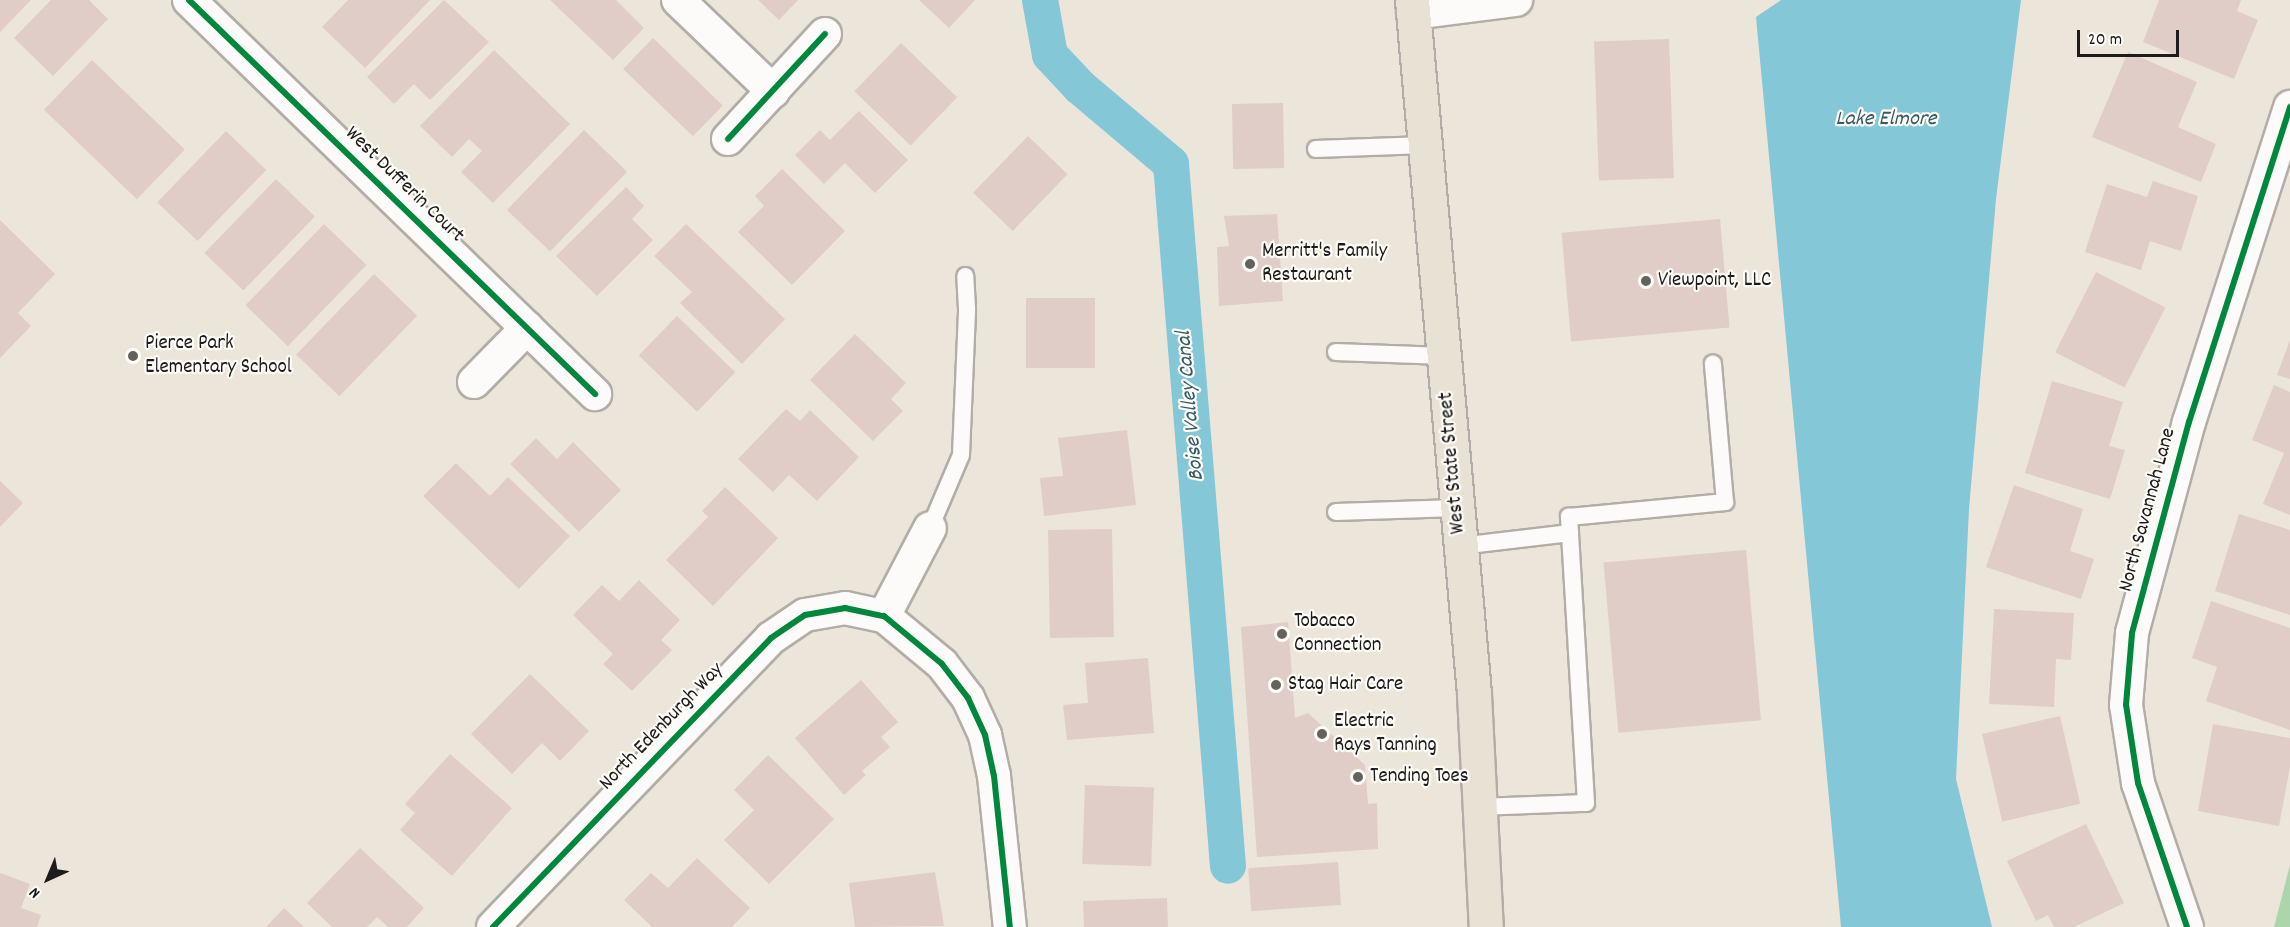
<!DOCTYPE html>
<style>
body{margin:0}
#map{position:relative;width:2290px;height:927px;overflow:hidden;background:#ece5d9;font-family:Dekko,sans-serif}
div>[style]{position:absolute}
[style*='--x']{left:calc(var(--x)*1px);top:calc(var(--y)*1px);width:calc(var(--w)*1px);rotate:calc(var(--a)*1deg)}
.green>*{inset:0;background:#add5ac}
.water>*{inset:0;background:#84c7d7}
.canal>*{height:36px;margin:-18px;padding:0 18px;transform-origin:18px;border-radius:18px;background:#84c7d7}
.building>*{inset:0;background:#e0cdc7;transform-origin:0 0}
.roads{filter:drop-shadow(2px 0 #b2ada6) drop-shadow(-2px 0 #b2ada6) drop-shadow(0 2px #b2ada6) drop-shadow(0 -2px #b2ada6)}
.lane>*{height:16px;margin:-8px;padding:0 8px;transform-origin:8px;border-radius:8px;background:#fcfbf9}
.street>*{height:32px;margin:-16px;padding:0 16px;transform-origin:16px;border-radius:16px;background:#fcfbf9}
.primary>*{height:33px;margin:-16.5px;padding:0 16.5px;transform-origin:16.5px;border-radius:16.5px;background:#e8e2d5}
.cycleway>*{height:6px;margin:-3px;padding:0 3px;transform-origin:3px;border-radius:3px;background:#00873e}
.dots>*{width:16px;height:16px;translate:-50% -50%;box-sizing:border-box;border:3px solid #fdfcf7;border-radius:50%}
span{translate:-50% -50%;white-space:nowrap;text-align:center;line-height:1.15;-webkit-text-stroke:4.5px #fdfcf7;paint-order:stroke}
.street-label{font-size:21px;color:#1c1c1c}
.poi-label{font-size:21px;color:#1c1c1c}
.left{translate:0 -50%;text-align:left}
.water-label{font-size:22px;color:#345b66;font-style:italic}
.north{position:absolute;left:18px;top:849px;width:60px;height:60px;-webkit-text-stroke:4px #fdfcf7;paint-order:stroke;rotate:224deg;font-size:16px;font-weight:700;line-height:24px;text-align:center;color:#1c1c1c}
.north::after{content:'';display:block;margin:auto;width:21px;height:27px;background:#1c1c1c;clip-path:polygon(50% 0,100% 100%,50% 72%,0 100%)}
.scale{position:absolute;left:2077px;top:30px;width:102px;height:27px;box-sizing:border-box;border:3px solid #1c1c1c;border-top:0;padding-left:8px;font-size:18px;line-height:21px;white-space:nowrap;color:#1c1c1c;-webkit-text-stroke:4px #fdfcf7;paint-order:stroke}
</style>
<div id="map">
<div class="green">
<div style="clip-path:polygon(2290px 865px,2290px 927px,2274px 927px)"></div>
</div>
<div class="water">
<div style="clip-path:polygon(1781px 0,2021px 0,1996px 199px,1969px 509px,1956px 779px,1992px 927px,1841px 927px,1756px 17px)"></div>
</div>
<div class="canal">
<div style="--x:1040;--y:0;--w:56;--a:79.7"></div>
<div style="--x:1050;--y:55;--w:44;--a:46.8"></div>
<div style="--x:1080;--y:87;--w:119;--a:40.2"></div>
<div style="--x:1171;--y:164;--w:704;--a:85.36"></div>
</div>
<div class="building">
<div style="clip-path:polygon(0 0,31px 0,0 32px)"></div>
<div style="clip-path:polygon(51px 0,89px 0,108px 19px,53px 76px,14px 38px)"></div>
<div style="clip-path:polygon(348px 0,430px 0,365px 68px,322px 27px)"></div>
<div style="clip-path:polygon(444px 0,489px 42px,430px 100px,414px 84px,394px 104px,367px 77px)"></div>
<div style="clip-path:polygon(550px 0,616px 0,644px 28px,613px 60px)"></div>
<div style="clip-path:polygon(758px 0,798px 0,779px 20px)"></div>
<div style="clip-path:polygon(919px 0,975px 0,949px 28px)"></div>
<div style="clip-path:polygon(2159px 0,2241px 0,2237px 11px,2258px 20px,2234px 79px,2143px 42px)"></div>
<div style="left:653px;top:38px;width:97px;height:43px;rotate:44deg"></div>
<div style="left:1669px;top:39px;width:139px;height:75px;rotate:88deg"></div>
<div style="left:901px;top:43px;width:78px;height:67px;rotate:44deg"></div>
<div style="clip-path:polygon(494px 50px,570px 124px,493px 203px,461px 172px,482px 151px,469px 139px,452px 157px,420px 126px)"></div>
<div style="clip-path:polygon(2128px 52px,2197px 82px,2178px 127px,2216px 144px,2201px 182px,2092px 137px)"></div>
<div style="left:92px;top:60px;width:129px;height:69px;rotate:44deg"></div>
<div style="left:1283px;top:103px;width:65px;height:51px;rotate:89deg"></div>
<div style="clip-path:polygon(859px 111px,908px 160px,875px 193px,845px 163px,824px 184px,795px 155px,820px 130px,830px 140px)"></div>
<div style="left:584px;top:130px;width:60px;height:111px;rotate:44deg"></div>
<div style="left:226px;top:131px;width:56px;height:99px;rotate:44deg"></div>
<div style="left:1028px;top:136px;width:55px;height:79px;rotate:44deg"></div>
<div style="clip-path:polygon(782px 169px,845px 231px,792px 285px,738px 232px,764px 206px,755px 196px)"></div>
<div style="left:276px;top:179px;width:54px;height:103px;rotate:44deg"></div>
<div style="clip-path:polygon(2153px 181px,2198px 196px,2181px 251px,2150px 241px,2141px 270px,2085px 252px,2107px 184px,2147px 197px)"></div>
<div style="clip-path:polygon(626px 187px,644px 206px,632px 219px,653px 240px,597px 296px,556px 256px)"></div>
<div style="clip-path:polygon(1277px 214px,1283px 301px,1219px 306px,1217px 247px,1229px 246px,1224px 216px)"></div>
<div style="left:1720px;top:219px;width:109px;height:159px;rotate:85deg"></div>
<div style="clip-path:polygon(0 220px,55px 274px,18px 313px,31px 326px,0 358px)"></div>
<div style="left:324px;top:224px;width:59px;height:113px;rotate:44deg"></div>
<div style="clip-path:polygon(686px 224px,785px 319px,742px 364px,680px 303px,692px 292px,654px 256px)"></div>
<div style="left:2096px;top:272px;width:78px;height:90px;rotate:27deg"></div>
<div style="left:374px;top:274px;width:60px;height:112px;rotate:44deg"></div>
<div style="left:1026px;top:298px;width:69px;height:70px"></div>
<div style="left:677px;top:316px;width:81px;height:55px;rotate:44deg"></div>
<div style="clip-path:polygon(855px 334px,906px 383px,891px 399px,903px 411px,873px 441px,810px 380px)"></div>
<div style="clip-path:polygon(2290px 340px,2290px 379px,2277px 375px)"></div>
<div style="clip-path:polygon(2052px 381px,2123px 402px,2109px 446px,2125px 450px,2110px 499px,2025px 473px)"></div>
<div style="clip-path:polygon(2274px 385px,2290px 392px,2290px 515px,2263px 504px,2284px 453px,2252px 440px)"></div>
<div style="clip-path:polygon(786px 409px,800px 421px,810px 410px,859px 457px,817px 501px,789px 475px,773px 492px,738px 459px)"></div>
<div style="clip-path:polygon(1127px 430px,1136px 505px,1044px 516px,1040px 478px,1063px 476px,1058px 438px)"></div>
<div style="clip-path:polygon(536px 438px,557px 459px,573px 442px,621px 490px,579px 532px,510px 464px)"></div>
<div style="clip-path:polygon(456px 463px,490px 496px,508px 477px,570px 536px,519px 589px,423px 496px)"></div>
<div style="clip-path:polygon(0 481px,23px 503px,0 527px)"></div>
<div style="clip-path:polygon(2014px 485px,2083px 509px,2070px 551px,2094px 559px,2081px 599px,1986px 567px)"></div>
<div style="clip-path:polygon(725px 487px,778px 538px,713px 606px,666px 560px,708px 517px,702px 511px)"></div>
<div style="clip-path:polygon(2239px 514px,2290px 530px,2290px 615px,2215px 591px)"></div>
<div style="left:1112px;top:529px;width:108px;height:64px;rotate:89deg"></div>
<div style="left:1746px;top:550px;width:171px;height:143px;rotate:85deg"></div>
<div style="clip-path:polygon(639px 580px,680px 620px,661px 640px,672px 650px,632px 691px,603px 664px,613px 654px,573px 615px,602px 585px,619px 601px)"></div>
<div style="clip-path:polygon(2211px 601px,2290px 628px,2290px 730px,2206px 701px,2217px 667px,2192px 658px)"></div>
<div style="clip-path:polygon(1994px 609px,2074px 613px,2071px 660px,2056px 659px,2054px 707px,1989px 704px)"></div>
<div style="clip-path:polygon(1288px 622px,1295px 718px,1308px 713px,1365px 765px,1368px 804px,1377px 803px,1378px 849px,1257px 857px,1241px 627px)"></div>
<div style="clip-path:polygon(1148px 658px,1154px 733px,1067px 740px,1063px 705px,1088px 703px,1085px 663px)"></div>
<div style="clip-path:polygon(530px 674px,589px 731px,560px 761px,542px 743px,512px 774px,471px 734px)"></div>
<div style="clip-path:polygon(861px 680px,898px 722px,881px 737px,890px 747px,862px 771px,866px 775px,844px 795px,795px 738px)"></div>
<div style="left:2060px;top:716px;width:90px;height:80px;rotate:77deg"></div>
<div style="clip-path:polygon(2213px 724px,2290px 738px,2290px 767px,2279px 826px,2198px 811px)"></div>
<div style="clip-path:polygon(450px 754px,512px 808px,452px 876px,400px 830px,415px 813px,405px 804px)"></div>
<div style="clip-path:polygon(768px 755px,834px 819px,769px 884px,724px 840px,754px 810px,734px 790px)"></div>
<div style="left:1085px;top:785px;width:69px;height:79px;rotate:2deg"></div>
<div style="clip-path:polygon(2086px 824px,2124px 903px,2074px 927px,2054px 927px,2048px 915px,2036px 921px,2007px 861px)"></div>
<div style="clip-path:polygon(360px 848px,424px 908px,407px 927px,388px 927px,377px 917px,367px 927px,332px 927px,307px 903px)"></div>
<div style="clip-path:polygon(697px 858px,750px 908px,732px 927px,652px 927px,624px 900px,651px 873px,668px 888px)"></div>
<div style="left:1338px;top:862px;width:43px;height:90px;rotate:86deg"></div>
<div style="clip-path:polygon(935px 872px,944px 926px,855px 927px,849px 883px)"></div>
<div style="clip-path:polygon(0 873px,30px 884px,21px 908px,41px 915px,37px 927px,0 927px)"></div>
<div style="left:1167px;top:898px;width:29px;height:84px;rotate:88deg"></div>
<div style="clip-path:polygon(284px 908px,304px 927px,266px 927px)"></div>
</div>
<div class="roads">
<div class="lane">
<div style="--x:1316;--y:149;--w:109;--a:-2.1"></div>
<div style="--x:1336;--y:352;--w:108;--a:2.1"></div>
<div style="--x:1336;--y:512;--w:121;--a:-1.9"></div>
<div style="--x:930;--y:528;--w:79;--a:-67"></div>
<div style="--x:961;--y:455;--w:146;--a:-87.6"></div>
<div style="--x:967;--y:309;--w:33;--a:-93"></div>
<div style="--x:1460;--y:546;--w:111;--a:-6.7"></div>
<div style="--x:1480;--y:807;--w:106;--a:-2.2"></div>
<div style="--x:1586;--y:803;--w:287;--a:-93.4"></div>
<div style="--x:1569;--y:517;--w:157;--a:-5.5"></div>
<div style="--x:1725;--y:502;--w:139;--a:-95"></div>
</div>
<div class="street">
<div style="--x:189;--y:0;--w:566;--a:44.14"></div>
<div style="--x:678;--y:0;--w:132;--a:43.8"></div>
<div style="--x:1413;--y:13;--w:104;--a:-7.2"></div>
<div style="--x:728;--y:139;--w:143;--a:-47.3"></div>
<div style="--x:474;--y:382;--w:76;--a:-45.5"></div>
<div style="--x:884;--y:616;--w:99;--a:-62.4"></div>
<div style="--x:493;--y:927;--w:401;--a:-46.1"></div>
<div style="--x:771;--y:638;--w:41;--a:-34.1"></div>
<div style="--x:805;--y:615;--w:41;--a:-9.9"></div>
<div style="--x:845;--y:608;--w:40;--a:12"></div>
<div style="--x:884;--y:616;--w:75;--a:39.6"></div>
<div style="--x:942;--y:664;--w:43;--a:52.6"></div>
<div style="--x:968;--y:698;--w:41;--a:65.3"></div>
<div style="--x:985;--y:735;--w:42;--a:77.6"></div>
<div style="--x:994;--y:776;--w:152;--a:84"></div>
<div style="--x:2187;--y:927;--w:152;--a:-108.8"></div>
<div style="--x:2138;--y:783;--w:79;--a:-98.7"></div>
<div style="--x:2126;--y:705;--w:72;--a:-85.2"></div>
<div style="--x:2132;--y:633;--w:219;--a:-74.9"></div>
<div style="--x:2189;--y:422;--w:331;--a:-72.2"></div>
</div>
<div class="primary">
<div style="--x:1412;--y:0;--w:697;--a:84.89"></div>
<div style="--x:1474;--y:694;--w:233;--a:87.1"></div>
</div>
</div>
<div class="cycleway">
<div style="--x:189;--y:0;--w:566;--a:44.14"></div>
<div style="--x:728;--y:139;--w:143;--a:-47.3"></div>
<div style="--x:493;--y:927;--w:401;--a:-46.1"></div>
<div style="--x:771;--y:638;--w:41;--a:-34.1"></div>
<div style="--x:805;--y:615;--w:41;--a:-9.9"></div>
<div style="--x:845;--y:608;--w:40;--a:12"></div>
<div style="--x:884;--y:616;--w:75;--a:39.6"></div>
<div style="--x:942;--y:664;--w:43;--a:52.6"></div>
<div style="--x:968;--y:698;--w:41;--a:65.3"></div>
<div style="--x:985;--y:735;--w:42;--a:77.6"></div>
<div style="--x:994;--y:776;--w:152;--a:84"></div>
<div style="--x:2187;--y:927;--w:152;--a:-108.8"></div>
<div style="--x:2138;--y:783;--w:79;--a:-98.7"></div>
<div style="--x:2126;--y:705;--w:72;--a:-85.2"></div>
<div style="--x:2132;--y:633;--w:219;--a:-74.9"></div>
<div style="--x:2189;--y:422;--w:331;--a:-72.2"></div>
</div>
<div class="dots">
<div style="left:1250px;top:264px;background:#65625e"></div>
<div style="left:1646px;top:281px;background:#65625e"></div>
<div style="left:133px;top:356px;background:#65625e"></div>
<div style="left:1282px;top:634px;background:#65625e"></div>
<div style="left:1276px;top:685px;background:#65625e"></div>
<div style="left:1322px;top:734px;background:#65625e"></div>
<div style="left:1358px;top:777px;background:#65625e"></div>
</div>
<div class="street-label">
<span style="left:404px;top:185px;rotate:44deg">West Dufferin Court</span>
<span style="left:1453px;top:463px;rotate:-95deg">West State Street</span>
<span style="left:2148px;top:510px;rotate:-75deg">North Savannah Lane</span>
<span style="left:662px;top:727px;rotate:-46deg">North Edenburgh Way</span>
</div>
<div class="poi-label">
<span class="left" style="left:1262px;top:264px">Merritt's Family<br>Restaurant</span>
<span class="left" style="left:1658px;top:281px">Viewpoint, LLC</span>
<span class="left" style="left:145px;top:356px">Pierce Park<br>Elementary School</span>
<span class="left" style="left:1294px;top:634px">Tobacco<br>Connection</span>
<span class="left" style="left:1288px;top:685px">Stag Hair Care</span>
<span class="left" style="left:1334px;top:734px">Electric<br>Rays Tanning</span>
<span class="left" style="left:1370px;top:777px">Tending Toes</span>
</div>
<div class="water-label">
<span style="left:1886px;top:120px">Lake Elmore</span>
<span style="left:1191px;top:406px;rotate:-95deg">Boise Valley Canal</span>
</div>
<div class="north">N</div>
<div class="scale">20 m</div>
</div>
